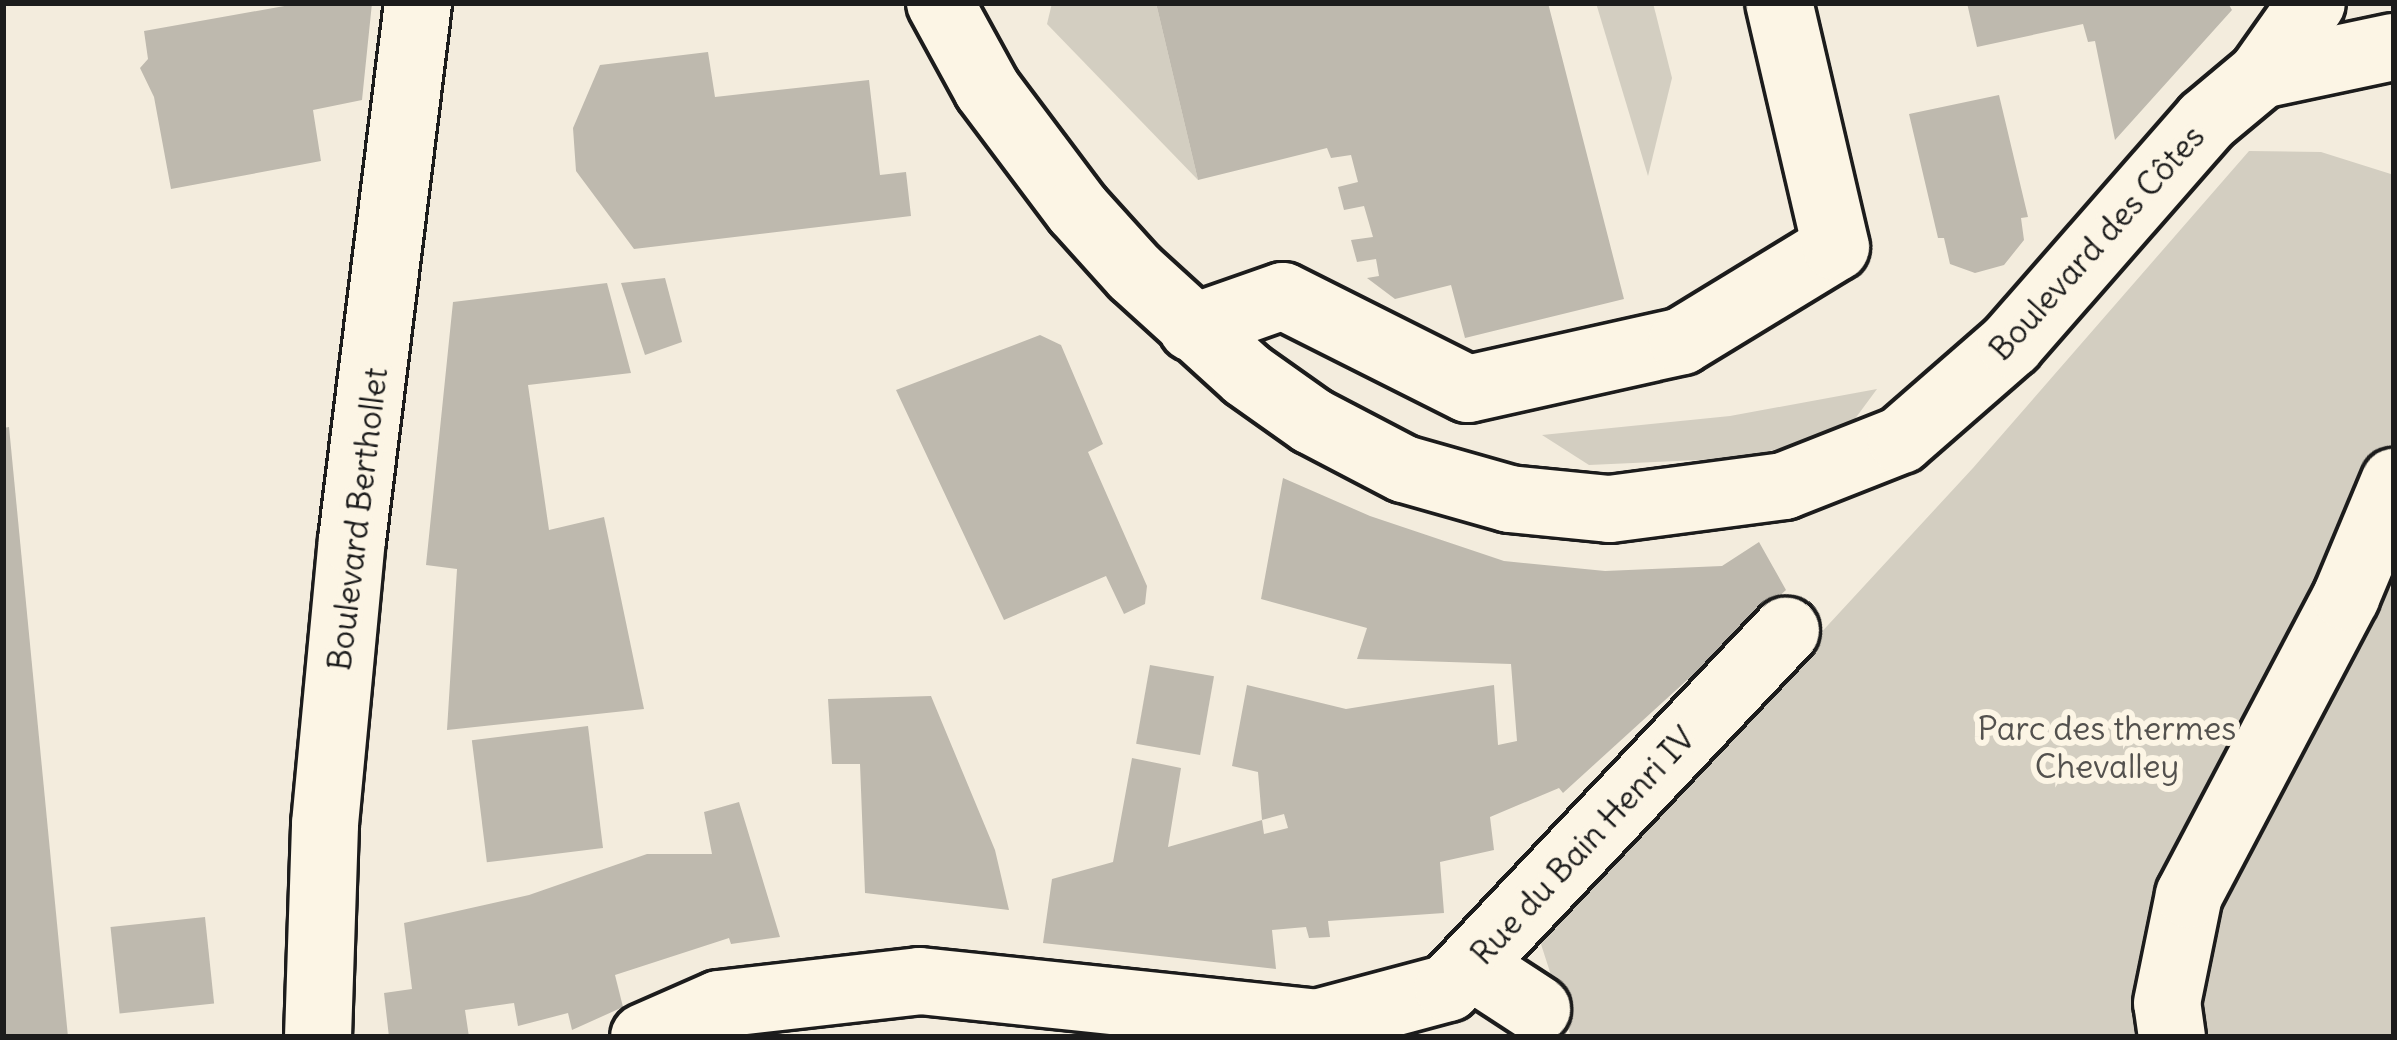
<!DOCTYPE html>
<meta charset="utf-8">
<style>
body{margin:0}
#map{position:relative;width:2397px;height:1040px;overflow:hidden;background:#f3ecdd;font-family:Delius,sans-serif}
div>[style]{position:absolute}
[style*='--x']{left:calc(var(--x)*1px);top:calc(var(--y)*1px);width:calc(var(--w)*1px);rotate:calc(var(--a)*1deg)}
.green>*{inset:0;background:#d3cec1}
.building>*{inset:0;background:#beb9ae;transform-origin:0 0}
.roads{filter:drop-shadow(3px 0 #1c1c1c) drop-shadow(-3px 0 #1c1c1c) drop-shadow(0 3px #1c1c1c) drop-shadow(0 -3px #1c1c1c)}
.minor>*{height:66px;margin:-33px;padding:0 33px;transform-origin:33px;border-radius:33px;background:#fcf5e5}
.major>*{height:66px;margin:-33px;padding:0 33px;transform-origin:33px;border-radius:33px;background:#fcf5e5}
span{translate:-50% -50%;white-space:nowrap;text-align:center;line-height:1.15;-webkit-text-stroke:12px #fcf5e5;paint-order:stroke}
.street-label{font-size:33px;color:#1c1c1c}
.park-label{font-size:33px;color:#53514e}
.frame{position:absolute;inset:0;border:6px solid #1c1c1c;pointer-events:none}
</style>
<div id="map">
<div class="green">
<div style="clip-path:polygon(1052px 3px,1156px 3px,1198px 180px,1047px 24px)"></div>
<div style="clip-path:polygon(1596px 3px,1653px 3px,1672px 78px,1648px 176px)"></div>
<div style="clip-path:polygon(2249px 151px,2321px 152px,2394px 175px,2394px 405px,2386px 588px,2394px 589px,2394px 1037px,1571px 1037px,1539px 938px,1973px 468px)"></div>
<div style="clip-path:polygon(1877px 389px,1846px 431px,1743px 458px,1589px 465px,1542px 435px,1730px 416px)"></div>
</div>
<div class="building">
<div style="clip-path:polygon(301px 3px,372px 3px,362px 100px,313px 110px,321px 161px,171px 189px,154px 97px,140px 68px,148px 59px,144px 31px)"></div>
<div style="clip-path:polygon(1156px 3px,1548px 3px,1624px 299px,1465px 338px,1451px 285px,1395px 299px,1367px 278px,1379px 276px,1376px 259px,1357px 262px,1351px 240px,1373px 237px,1364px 206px,1344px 210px,1338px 187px,1358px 182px,1351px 155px,1331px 158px,1327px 148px,1198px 180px)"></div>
<div style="clip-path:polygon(1967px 3px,2228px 3px,2232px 10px,2115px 140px,2095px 41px,2088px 42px,2083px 24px,1977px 47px)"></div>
<div style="clip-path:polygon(708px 52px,715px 97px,869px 80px,880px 175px,906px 172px,911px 216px,634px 249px,576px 171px,573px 128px,600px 65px)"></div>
<div style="clip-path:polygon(1999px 95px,2028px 217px,2021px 218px,2024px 240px,2004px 265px,1975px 273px,1950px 264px,1944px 238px,1938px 238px,1909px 114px)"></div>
<div style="clip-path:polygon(665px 278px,682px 342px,645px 355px,621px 283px)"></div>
<div style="clip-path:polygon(607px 283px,631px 373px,528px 385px,549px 530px,604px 517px,644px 709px,447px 730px,457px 569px,426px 565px,453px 302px)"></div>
<div style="clip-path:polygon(1040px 335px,1061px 345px,1103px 444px,1088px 452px,1147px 586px,1145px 604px,1124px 614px,1106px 576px,1004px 620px,896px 390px)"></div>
<div style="clip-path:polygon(9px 427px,68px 1037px,3px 1037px,3px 428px)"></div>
<div style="clip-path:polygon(1283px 478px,1370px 516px,1504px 561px,1605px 571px,1722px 566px,1759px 542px,1786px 590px,1563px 793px,1559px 788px,1490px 817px,1494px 850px,1440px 862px,1444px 913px,1328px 921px,1330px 937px,1309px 938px,1306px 927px,1272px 930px,1276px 969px,1043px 943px,1052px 879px,1113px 862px,1132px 758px,1181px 768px,1168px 847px,1262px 820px,1264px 834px,1288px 828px,1284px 814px,1262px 820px,1258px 772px,1232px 766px,1247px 685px,1346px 709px,1494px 685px,1498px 745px,1517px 741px,1511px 664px,1357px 659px,1367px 628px,1261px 599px)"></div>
<div style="left:1150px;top:665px;width:65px;height:80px;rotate:10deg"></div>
<div style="clip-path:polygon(931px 696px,995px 850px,1009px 910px,865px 893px,860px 764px,832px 764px,828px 699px)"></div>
<div style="left:588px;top:726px;width:123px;height:117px;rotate:83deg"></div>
<div style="clip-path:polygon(739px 802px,780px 937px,731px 944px,729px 938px,615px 975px,623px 1007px,572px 1030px,568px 1013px,518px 1026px,514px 1003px,465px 1010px,469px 1037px,389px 1037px,384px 993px,412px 989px,404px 923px,529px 895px,647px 854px,712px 854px,704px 812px)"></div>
<div style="left:205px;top:917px;width:87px;height:95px;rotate:84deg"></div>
</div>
<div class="roads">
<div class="minor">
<div style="--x:1192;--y:328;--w:96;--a:-19.4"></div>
<div style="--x:1283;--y:296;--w:207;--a:26.7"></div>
<div style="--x:1468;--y:389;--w:219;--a:-12.6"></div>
<div style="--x:1682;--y:341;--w:180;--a:-31.4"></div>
<div style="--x:1836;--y:247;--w:251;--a:-103.1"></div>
<div style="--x:1471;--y:966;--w:79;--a:33.1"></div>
<div style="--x:644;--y:1037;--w:82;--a:-23.7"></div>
<div style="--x:719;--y:1004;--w:202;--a:-6.5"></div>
<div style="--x:920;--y:981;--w:399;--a:6"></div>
<div style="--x:1317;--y:1023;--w:136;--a:-15"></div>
<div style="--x:1448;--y:988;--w:492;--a:-46.6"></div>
<div style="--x:2172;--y:1037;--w:34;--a:-98"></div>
<div style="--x:2167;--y:1003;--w:110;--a:-78.5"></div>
<div style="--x:2189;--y:895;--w:337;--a:-62.2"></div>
<div style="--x:2346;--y:597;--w:125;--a:-67.3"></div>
</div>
<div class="major">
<div style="--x:940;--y:3;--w:98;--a:61.3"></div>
<div style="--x:987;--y:89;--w:151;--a:53.1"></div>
<div style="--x:1078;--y:210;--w:85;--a:47.9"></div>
<div style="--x:1135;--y:273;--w:151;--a:42.3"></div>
<div style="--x:1247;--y:375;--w:80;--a:35.3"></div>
<div style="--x:1312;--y:421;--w:104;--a:27.6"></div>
<div style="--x:1404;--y:469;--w:109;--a:15.9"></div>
<div style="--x:1509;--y:499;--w:101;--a:5.7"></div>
<div style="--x:1610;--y:509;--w:176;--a:-7.5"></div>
<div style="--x:1784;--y:486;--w:126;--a:-21.5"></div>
<div style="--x:1901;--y:440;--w:146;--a:-41.1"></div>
<div style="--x:2011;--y:344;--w:296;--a:-48.8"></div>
<div style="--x:2206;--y:121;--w:72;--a:-39.9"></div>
<div style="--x:2261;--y:75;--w:88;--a:-54.7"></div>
<div style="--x:2261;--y:75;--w:135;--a:-12"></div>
<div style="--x:318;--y:1037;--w:213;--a:-88.1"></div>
<div style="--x:325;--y:824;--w:285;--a:-84.6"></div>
<div style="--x:352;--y:540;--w:541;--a:-82.99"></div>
</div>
</div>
<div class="street-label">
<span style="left:2097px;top:243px;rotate:-48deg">Boulevard des Côtes</span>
<span style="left:358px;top:519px;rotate:-83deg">Boulevard Berthollet</span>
<span style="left:1583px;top:846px;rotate:-47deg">Rue du Bain Henri IV</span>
</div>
<div class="park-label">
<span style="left:2107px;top:748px">Parc des thermes<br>Chevalley</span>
</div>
<div class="frame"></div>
</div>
